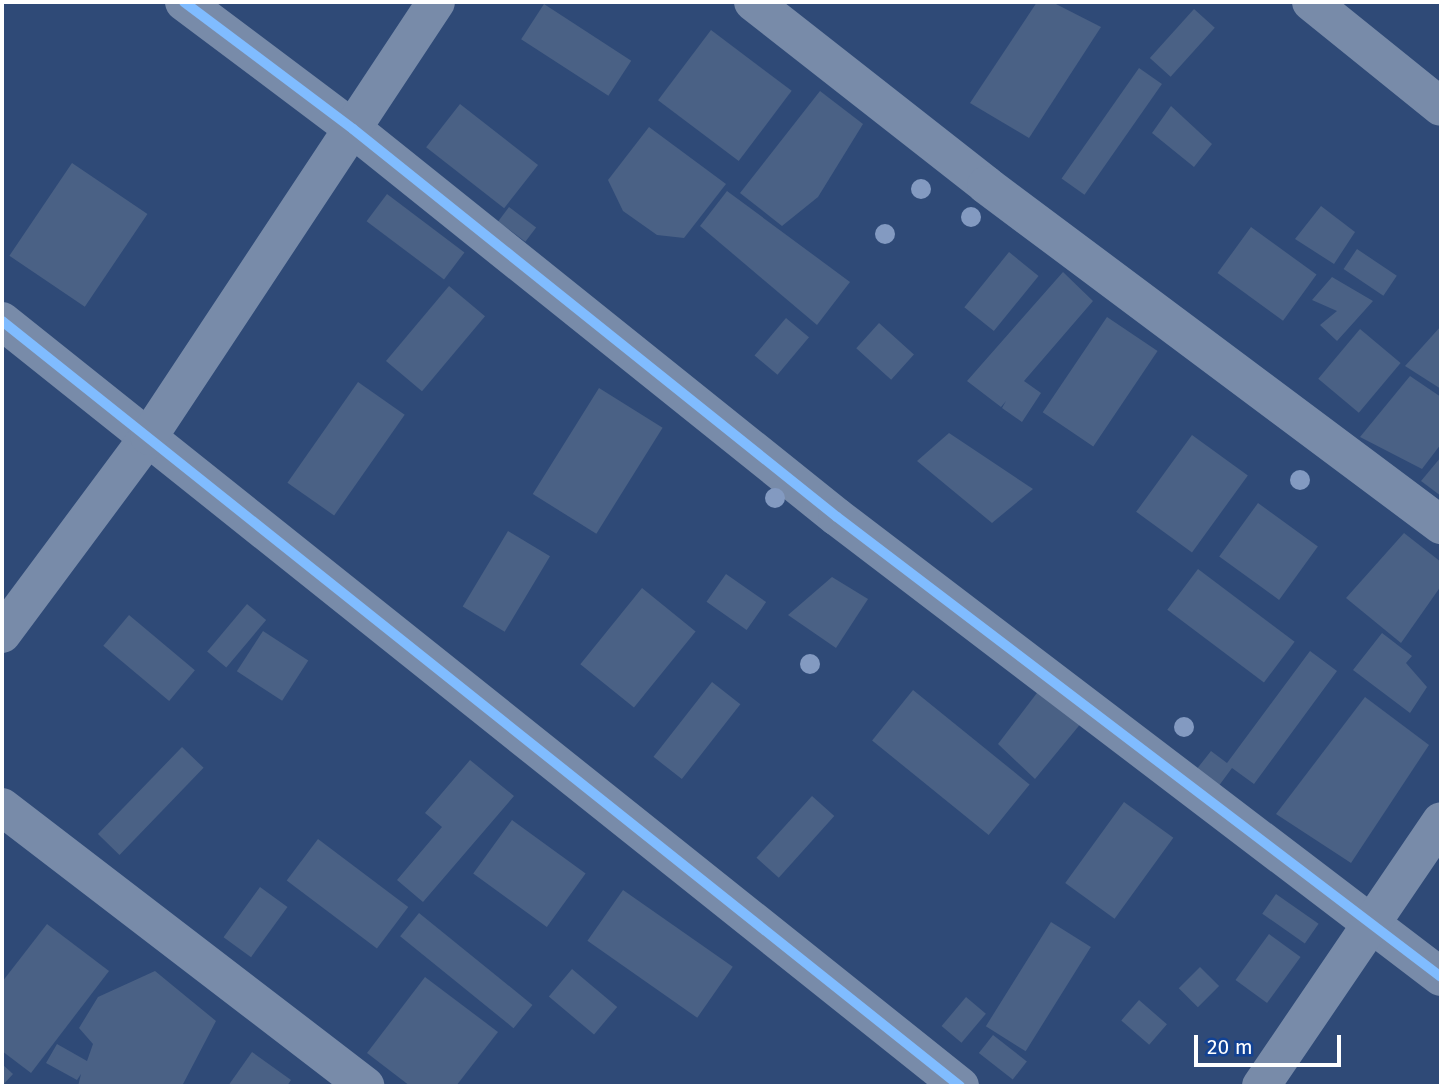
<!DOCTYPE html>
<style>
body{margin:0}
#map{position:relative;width:1443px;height:1088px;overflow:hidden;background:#2f4a77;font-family:"Fira Sans",sans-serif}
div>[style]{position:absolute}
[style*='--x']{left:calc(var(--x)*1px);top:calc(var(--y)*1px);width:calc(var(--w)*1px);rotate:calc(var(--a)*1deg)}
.building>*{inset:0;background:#4a6185;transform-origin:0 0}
.street>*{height:38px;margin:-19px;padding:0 19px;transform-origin:19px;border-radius:19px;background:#788ba9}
.cycleway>*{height:10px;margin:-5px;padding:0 5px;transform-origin:5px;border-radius:5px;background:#80bcff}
.trees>*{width:20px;height:20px;margin:-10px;border-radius:50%;background:#839ac1}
span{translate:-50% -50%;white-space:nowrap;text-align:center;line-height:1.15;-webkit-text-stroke:7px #124294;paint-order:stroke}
.frame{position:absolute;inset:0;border:4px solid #fff;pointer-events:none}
.scale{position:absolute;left:1194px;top:1035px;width:147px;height:32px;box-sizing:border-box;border:4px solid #fff;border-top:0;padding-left:9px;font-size:21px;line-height:24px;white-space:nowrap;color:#fff;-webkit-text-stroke:5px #124294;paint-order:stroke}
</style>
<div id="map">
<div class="building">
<div style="clip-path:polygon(1037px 2px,1052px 2px,1101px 27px,1029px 138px,970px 103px)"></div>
<div style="left:544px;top:4px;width:104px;height:42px;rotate:33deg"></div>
<div style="left:1194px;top:9px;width:28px;height:66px;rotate:42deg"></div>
<div style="left:711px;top:30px;width:101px;height:88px;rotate:37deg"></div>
<div style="left:1139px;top:68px;width:28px;height:135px;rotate:35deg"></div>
<div style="clip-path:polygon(820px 91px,863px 124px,818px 197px,782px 226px,740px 193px)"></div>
<div style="left:460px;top:104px;width:99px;height:55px;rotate:38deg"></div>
<div style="clip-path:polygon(1171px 106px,1212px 144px,1194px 167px,1152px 133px)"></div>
<div style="clip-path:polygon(649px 127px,726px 184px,684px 238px,657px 235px,623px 211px,608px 180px)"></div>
<div style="left:72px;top:163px;width:91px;height:112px;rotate:34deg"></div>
<div style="clip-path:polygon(727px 191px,850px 282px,817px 325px,700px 226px)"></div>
<div style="left:387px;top:194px;width:97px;height:34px;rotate:37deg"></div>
<div style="clip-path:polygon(1321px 206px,1355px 232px,1334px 264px,1295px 239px)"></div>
<div style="left:509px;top:207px;width:34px;height:18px;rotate:37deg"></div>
<div style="left:1251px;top:227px;width:81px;height:57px;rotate:36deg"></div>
<div style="left:1357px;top:249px;width:48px;height:24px;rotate:34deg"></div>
<div style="left:1009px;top:252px;width:38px;height:71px;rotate:39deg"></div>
<div style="clip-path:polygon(1063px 272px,1093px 301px,1024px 381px,1041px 393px,1022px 422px,1002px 408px,1006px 401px,1001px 407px,967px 381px)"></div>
<div style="clip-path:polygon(1332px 277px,1373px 301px,1337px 341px,1320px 325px,1337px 311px,1312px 300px)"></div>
<div style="left:449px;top:286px;width:47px;height:98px;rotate:40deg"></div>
<div style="left:1107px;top:317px;width:61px;height:115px;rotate:34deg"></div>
<div style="left:786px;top:318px;width:30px;height:49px;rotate:40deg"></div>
<div style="left:879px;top:323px;width:47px;height:34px;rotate:42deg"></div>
<div style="clip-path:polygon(1441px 326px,1441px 389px,1405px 366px)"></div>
<div style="left:1360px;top:329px;width:53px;height:65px;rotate:40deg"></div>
<div style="clip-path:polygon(1410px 376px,1441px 397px,1441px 444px,1422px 469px,1360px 437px)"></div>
<div style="left:358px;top:382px;width:57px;height:123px;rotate:35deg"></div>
<div style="left:599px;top:388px;width:75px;height:125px;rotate:32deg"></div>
<div style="clip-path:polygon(949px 433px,1033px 489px,992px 523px,917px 461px)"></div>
<div style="left:1192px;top:435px;width:69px;height:95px;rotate:36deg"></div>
<div style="clip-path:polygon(1441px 457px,1441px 496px,1421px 481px)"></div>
<div style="left:1258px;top:503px;width:74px;height:66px;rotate:36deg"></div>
<div style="left:508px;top:531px;width:49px;height:88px;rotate:31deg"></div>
<div style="clip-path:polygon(1404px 533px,1441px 562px,1441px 586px,1401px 643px,1346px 598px)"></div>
<div style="left:1198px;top:569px;width:121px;height:51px;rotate:37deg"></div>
<div style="left:726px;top:574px;width:49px;height:34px;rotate:35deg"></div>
<div style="clip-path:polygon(832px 577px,868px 599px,836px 648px,788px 615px)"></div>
<div style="left:642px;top:588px;width:69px;height:98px;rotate:39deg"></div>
<div style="left:247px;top:604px;width:25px;height:62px;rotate:40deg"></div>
<div style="left:129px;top:615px;width:86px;height:40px;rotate:40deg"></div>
<div style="left:263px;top:631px;width:54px;height:48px;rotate:33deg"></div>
<div style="clip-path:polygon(1382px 633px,1412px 656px,1406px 663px,1427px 687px,1410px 713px,1353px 670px)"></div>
<div style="clip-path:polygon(1310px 651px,1337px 671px,1254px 784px,1232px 768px,1218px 787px,1196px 770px,1211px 751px,1227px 763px)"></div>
<div style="left:712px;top:682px;width:36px;height:95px;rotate:38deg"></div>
<div style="clip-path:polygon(1043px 685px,1087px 716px,1035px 779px,998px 744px)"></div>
<div style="left:913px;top:690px;width:150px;height:65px;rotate:39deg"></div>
<div style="clip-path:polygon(1365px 697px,1429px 745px,1351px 863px,1276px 814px)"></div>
<div style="left:182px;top:747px;width:30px;height:121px;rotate:44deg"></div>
<div style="clip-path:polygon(470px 760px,514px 796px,423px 902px,397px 880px,442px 827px,425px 813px)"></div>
<div style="left:812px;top:796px;width:30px;height:83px;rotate:42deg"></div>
<div style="left:1124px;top:802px;width:61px;height:100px;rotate:36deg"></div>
<div style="left:512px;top:820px;width:91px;height:66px;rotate:36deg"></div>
<div style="left:318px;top:839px;width:113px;height:52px;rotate:37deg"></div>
<div style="left:260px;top:887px;width:34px;height:62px;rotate:36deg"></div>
<div style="left:623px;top:890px;width:134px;height:62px;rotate:35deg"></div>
<div style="left:1276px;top:894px;width:52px;height:24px;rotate:35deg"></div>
<div style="left:419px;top:913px;width:146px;height:30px;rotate:39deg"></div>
<div style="left:1051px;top:922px;width:47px;height:123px;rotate:32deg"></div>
<div style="clip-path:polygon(47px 924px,109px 971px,31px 1073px,2px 1051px,2px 982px)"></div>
<div style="left:1269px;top:934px;width:39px;height:57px;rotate:36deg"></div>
<div style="left:1200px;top:967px;width:27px;height:30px;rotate:45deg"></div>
<div style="left:572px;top:969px;width:59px;height:36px;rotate:40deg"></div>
<div style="clip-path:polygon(155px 971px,216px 1021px,182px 1086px,78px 1086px,81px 1074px,77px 1080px,46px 1063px,57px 1044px,87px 1061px,93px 1044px,79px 1028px,98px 997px)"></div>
<div style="clip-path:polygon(425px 977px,498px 1032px,456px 1086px,410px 1086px,367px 1053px)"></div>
<div style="left:966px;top:997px;width:26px;height:38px;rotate:40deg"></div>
<div style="left:1139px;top:1000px;width:37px;height:27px;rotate:41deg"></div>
<div style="left:993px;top:1035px;width:43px;height:23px;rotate:38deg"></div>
<div style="clip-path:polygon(252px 1052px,291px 1080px,287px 1086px,228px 1086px)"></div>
<div style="clip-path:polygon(2px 1064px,13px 1074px,2px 1086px)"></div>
</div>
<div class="street">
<div style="--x:184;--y:2;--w:211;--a:36.9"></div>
<div style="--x:353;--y:129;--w:620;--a:38.72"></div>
<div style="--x:837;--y:517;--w:759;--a:37.29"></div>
<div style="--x:753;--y:2;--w:296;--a:38.1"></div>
<div style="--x:986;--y:185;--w:568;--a:36.77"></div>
<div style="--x:1311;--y:2;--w:167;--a:38.9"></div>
<div style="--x:2;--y:321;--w:1226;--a:38.61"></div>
<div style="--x:2;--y:634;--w:247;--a:-53.4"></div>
<div style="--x:149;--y:436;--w:520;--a:-56.52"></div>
<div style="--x:2;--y:807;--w:458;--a:37.5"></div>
<div style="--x:1261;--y:1086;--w:320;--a:-55.8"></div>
</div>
<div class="cycleway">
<div style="--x:184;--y:2;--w:211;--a:36.9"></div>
<div style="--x:353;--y:129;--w:620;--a:38.72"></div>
<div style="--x:837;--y:517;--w:759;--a:37.29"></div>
<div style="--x:2;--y:321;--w:1226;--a:38.61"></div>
</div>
<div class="trees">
<div style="left:921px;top:189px"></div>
<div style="left:971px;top:217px"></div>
<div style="left:885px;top:234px"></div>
<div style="left:1300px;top:480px"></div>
<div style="left:775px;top:498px"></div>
<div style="left:810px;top:664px"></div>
<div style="left:1184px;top:727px"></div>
</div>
<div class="frame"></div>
<div class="scale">20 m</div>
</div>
